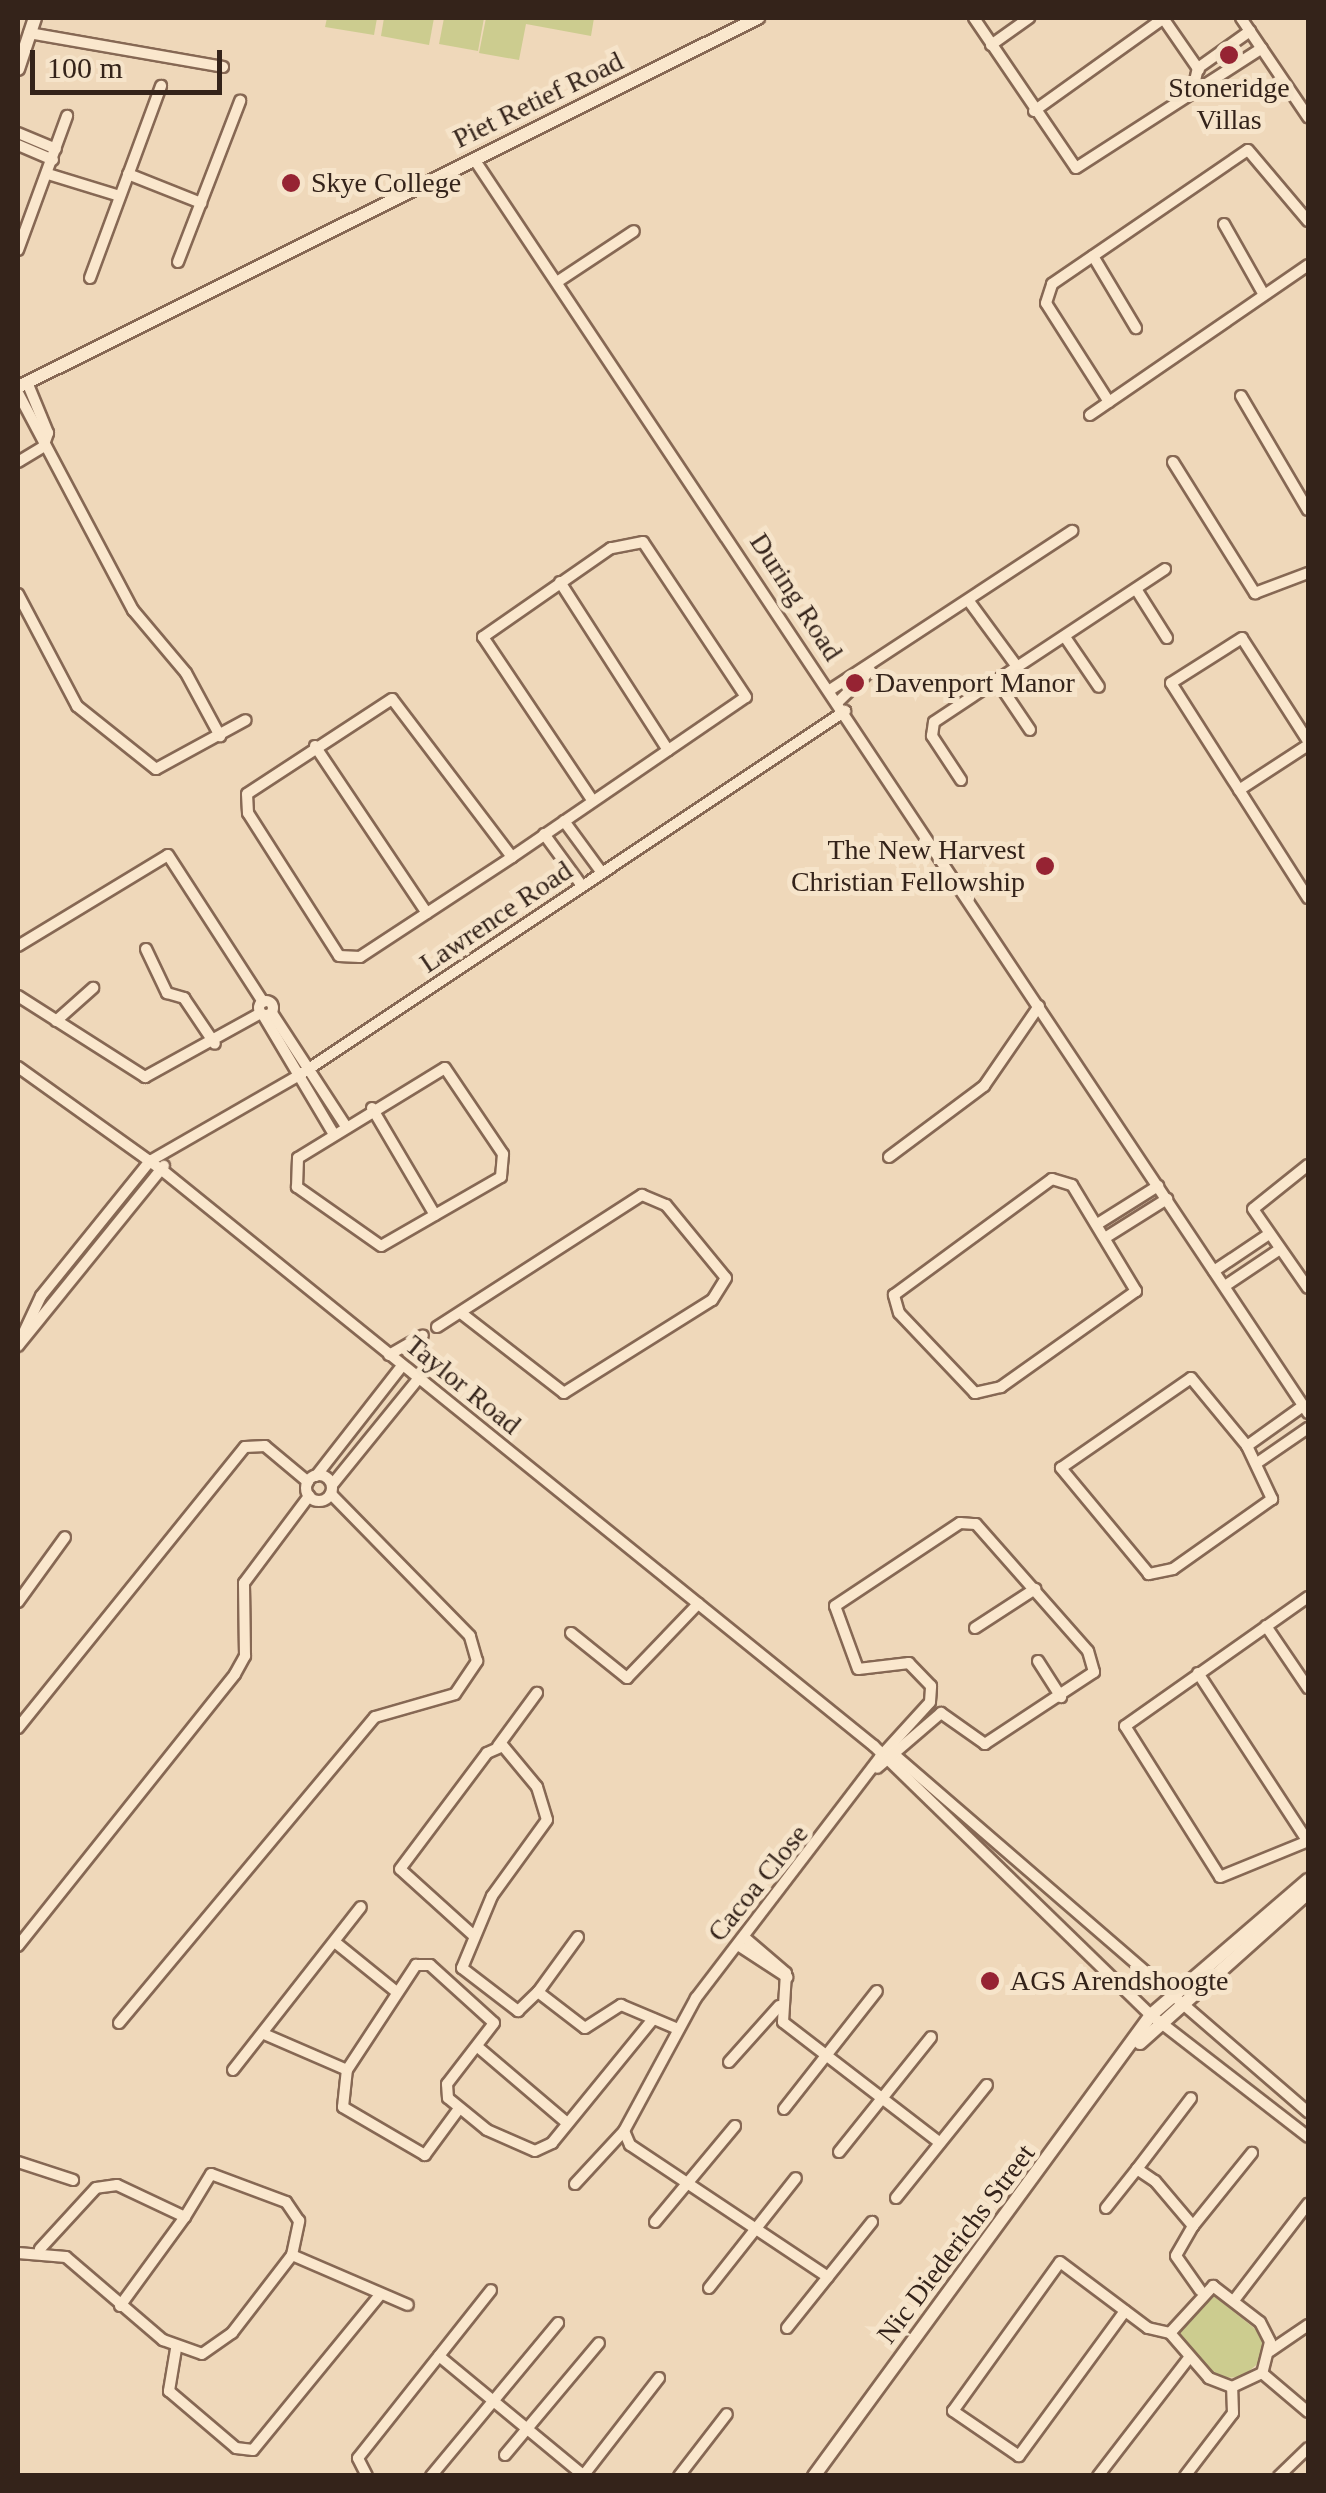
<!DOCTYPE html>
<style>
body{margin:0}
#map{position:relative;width:1326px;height:2493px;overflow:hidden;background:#efd8ba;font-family:Georgia,serif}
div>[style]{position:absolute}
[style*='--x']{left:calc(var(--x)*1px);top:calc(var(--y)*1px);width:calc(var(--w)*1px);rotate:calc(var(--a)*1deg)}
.green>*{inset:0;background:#cccc8f}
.roads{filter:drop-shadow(2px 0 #866854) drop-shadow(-2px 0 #866854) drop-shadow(0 2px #866854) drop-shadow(0 -2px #866854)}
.minor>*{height:10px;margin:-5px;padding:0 5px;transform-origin:5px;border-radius:5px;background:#fae7cd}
.minor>.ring{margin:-5px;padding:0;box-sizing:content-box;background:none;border:10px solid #fae7cd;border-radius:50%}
.tertiary>*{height:12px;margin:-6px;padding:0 6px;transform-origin:6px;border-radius:6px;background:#fae7cd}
.dots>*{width:28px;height:28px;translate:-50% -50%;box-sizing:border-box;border:5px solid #f6e4ca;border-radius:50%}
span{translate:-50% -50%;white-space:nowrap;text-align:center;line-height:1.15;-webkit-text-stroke:10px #f6e4ca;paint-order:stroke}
.poi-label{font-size:28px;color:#34231a}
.left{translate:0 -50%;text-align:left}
.right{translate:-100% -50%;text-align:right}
.street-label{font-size:28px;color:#34231a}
.frame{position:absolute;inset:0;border:20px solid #34231a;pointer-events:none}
.scale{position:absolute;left:30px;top:50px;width:192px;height:45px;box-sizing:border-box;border:5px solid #34231a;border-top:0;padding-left:12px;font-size:30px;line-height:35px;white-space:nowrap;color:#34231a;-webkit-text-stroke:8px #f6e4ca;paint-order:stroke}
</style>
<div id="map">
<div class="green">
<div style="clip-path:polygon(327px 18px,377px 18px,374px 35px,325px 27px)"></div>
<div style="clip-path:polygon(384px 18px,434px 18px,429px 45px,381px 36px)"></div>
<div style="clip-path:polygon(444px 18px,484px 18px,478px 51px,439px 44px)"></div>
<div style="clip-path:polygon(486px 18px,594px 18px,591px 36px,526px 24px,519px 60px,479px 53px)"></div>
<div style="clip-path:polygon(1210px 2293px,1263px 2335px,1261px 2361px,1242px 2377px,1219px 2378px,1176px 2337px)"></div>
</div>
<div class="roads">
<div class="minor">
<div style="--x:974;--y:18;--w:181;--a:55.8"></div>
<div style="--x:1076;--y:168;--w:221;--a:-32.8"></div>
<div style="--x:1163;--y:18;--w:63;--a:55.3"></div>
<div style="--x:1241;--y:18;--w:120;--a:55.9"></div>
<div style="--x:29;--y:33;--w:197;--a:9.9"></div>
<div style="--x:991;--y:45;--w:47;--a:-35.4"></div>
<div style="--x:1194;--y:85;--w:17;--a:-77"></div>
<div style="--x:1198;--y:68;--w:64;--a:-35.4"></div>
<div style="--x:1034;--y:111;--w:160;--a:-35.6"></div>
<div style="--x:18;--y:133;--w:41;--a:22.8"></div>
<div style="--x:18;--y:145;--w:38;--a:23"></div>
<div style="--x:474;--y:159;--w:1506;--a:56.37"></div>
<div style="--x:48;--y:174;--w:75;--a:17"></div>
<div style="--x:128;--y:174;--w:79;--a:21.7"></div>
<div style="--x:1224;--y:224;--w:81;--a:60.6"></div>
<div style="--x:18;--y:250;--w:143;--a:-69.9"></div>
<div style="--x:1093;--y:256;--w:84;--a:59.2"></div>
<div style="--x:178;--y:262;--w:173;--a:-68.9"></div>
<div style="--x:90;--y:278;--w:205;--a:-69.7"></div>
<div style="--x:557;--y:282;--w:92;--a:-33.5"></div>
<div style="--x:18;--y:393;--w:246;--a:62.1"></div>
<div style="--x:133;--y:610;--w:82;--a:49.9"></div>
<div style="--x:186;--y:673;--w:72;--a:61.6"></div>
<div style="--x:1241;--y:396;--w:132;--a:59.6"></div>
<div style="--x:1109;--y:402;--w:117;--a:-122.5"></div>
<div style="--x:1046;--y:303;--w:20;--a:-72"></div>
<div style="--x:1052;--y:284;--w:237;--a:-34.4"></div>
<div style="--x:1248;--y:150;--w:93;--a:49.8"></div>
<div style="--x:1090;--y:415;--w:265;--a:-34.5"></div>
<div style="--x:18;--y:462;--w:29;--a:-31"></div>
<div style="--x:43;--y:447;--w:15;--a:-70"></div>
<div style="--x:48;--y:433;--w:55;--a:-112.4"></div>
<div style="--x:1173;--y:462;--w:155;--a:58"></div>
<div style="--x:1255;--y:593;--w:57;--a:-20.7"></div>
<div style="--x:560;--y:582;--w:200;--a:57.3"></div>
<div style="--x:1136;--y:589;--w:58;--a:57.7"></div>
<div style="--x:18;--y:594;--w:127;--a:62.2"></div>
<div style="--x:77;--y:706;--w:101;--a:38.6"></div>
<div style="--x:156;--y:769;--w:102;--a:-28.6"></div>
<div style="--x:971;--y:604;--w:79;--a:53.7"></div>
<div style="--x:1065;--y:637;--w:60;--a:55.8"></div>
<div style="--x:997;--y:681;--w:59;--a:56"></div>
<div style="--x:830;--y:690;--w:290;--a:-33.3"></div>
<div style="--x:838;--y:702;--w:45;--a:-44.1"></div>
<div style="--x:1308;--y:741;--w:122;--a:-122.7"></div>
<div style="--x:1242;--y:638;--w:84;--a:147.6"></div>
<div style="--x:1171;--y:683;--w:255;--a:57.5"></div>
<div style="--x:315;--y:746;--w:201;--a:56.2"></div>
<div style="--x:961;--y:780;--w:53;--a:-123.4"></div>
<div style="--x:932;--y:736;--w:14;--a:-82"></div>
<div style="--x:934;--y:722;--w:277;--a:-33.5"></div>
<div style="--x:1239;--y:790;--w:82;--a:-33.1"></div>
<div style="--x:564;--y:821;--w:64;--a:53.8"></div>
<div style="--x:544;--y:834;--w:64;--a:53.8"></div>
<div style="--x:512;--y:857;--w:198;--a:-127.2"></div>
<div style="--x:392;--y:699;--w:173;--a:146.8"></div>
<div style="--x:247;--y:794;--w:19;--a:87"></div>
<div style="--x:248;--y:813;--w:169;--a:57.5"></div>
<div style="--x:339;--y:956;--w:21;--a:3"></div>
<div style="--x:360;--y:957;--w:182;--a:-33.3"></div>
<div style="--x:512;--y:857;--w:283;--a:-34.4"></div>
<div style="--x:746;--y:697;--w:186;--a:-123.6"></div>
<div style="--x:643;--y:542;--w:33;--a:169"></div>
<div style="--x:611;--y:548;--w:156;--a:145.2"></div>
<div style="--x:483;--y:637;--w:196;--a:56.2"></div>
<div style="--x:18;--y:946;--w:175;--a:-31.2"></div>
<div style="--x:168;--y:855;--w:175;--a:57.1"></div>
<div style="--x:146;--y:949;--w:49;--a:64.5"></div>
<div style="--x:167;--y:993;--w:18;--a:16"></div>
<div style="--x:184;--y:998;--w:55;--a:56"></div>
<div style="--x:18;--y:996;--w:151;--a:32.5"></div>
<div style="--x:145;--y:1077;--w:132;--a:-28.9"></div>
<div class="ring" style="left:259px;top:1001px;width:4px;height:4px"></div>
<div style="--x:272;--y:1013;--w:134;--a:56.9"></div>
<div style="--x:263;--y:1015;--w:137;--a:59.3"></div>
<div style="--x:56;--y:1021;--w:50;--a:-41.7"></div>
<div style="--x:18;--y:1067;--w:177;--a:35.6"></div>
<div style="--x:162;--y:1170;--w:916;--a:38.97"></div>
<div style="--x:874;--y:1746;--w:386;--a:44.2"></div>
<div style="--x:1151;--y:2015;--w:199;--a:37.8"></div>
<div style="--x:445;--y:1068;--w:104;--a:56"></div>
<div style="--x:503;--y:1154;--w:23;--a:95"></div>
<div style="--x:501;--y:1177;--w:138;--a:150.1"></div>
<div style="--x:381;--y:1246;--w:103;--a:-144.9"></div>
<div style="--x:297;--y:1187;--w:29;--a:-88"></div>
<div style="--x:298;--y:1158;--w:172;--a:-31.5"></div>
<div style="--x:372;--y:1108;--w:124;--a:59.5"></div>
<div style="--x:889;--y:1157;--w:119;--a:-36.8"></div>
<div style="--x:984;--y:1086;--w:97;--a:-55.5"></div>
<div style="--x:1308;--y:1165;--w:70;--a:141.3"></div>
<div style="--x:1253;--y:1209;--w:96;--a:55.2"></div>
<div style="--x:1052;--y:1179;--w:21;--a:17"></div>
<div style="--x:1072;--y:1185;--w:124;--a:58.9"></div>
<div style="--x:1136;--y:1291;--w:166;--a:144.6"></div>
<div style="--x:1001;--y:1387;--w:27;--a:167"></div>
<div style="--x:975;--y:1393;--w:110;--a:-133.5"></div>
<div style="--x:899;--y:1313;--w:19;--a:-106"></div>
<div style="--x:894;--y:1295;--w:196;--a:-36.3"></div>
<div style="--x:1099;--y:1223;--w:70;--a:-32.1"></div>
<div style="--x:1108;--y:1236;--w:70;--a:-32.1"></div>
<div style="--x:1214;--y:1271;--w:63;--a:-33.9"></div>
<div style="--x:1225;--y:1286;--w:63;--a:-33.9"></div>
<div style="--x:437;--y:1327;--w:244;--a:-32.8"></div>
<div style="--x:642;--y:1195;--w:26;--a:23"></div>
<div style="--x:666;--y:1205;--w:94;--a:50.6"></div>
<div style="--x:726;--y:1278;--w:26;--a:122"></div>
<div style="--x:712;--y:1300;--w:175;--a:147.9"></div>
<div style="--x:564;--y:1393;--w:130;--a:-142.2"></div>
<div style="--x:18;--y:1345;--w:54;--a:-64.9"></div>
<div style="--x:41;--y:1296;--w:174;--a:-51.1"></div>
<div style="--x:150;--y:1161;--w:171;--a:-29.9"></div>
<div style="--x:298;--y:1076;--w:658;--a:-33.71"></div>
<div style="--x:18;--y:1346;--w:232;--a:-51"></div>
<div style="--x:389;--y:1355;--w:39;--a:-30"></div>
<div style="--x:1191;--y:1378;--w:88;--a:50.5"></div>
<div style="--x:1247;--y:1446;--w:59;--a:64.7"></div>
<div style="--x:1272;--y:1499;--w:121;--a:144.7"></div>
<div style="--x:1173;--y:1569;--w:25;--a:168"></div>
<div style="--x:1149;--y:1574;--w:138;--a:-129.7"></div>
<div style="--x:1061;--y:1468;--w:158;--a:-34.7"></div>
<div style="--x:1247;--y:1446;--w:69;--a:-35.5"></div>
<div style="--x:1257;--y:1463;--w:62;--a:-34.5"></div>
<div class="ring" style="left:306px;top:1475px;width:16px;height:16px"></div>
<div style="--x:316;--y:1476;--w:140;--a:-52"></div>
<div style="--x:332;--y:1485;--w:136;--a:-50.9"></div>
<div style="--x:1308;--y:1597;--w:224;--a:144.8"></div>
<div style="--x:1125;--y:1726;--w:178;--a:57.8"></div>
<div style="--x:1220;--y:1877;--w:95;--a:-22.2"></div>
<div style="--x:18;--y:1602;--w:80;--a:-54.1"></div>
<div style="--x:1266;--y:1626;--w:75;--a:55.9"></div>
<div style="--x:975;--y:1628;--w:72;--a:-33"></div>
<div style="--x:571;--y:1633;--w:72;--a:38.8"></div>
<div style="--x:627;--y:1678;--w:103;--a:-46.2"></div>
<div style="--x:1038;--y:1661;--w:43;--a:57.4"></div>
<div style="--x:1198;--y:1673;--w:202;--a:56.9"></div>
<div style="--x:18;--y:1728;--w:361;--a:-51.1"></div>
<div style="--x:245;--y:1447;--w:20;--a:-3"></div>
<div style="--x:265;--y:1446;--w:56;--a:39.9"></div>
<div style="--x:498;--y:1746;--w:66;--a:-53.7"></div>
<div style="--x:889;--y:1750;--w:554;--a:40.83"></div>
<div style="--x:473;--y:1935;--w:98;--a:-137.9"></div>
<div style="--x:400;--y:1869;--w:145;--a:-53.1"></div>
<div style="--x:487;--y:1753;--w:17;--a:-24"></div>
<div style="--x:503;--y:1746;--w:53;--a:50.3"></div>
<div style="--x:537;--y:1787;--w:34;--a:73"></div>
<div style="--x:547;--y:1820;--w:94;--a:125.9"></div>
<div style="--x:492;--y:1896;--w:78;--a:112.6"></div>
<div style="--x:462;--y:1968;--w:71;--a:37.5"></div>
<div style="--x:518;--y:2011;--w:28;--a:-44"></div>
<div style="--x:538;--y:1992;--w:59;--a:37.5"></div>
<div style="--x:585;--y:2028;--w:43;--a:-32.6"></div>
<div style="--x:621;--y:2005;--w:62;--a:22.8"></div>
<div style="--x:744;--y:1937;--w:55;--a:40.6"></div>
<div style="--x:786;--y:1973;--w:49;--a:93.5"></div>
<div style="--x:783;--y:2022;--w:198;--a:37.6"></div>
<div style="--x:336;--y:1943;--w:75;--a:39"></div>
<div style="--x:738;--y:1945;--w:59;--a:33.1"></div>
<div style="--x:18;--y:1946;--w:348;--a:-51.4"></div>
<div style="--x:235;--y:1674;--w:21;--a:-61"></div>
<div style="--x:245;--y:1656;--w:73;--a:-90.8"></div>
<div style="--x:244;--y:1583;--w:109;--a:-53.2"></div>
<div style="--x:538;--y:1992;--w:68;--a:-54"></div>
<div style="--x:119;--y:2023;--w:399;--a:-50.1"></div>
<div style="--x:375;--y:1717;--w:83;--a:-16"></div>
<div style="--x:455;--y:1694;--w:40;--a:-56"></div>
<div style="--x:477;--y:1661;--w:26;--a:-106"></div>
<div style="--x:470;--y:1636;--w:199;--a:-134.4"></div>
<div style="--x:264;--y:2034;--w:90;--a:23.4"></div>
<div style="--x:479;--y:2048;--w:114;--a:40.4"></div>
<div style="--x:729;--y:2062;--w:75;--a:-48.2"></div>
<div style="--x:233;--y:2070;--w:207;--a:-51.9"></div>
<div style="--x:784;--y:2109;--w:150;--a:-51.8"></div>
<div style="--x:458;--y:2110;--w:56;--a:126.3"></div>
<div style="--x:425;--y:2155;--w:95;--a:-149.7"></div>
<div style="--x:343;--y:2107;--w:37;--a:-84"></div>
<div style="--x:347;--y:2070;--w:126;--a:-56.7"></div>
<div style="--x:416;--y:1965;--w:14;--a:0"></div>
<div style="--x:430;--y:1965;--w:86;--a:42.2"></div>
<div style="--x:494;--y:2023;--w:77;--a:127.6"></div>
<div style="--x:447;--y:2084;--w:14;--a:86"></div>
<div style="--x:448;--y:2098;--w:50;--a:39.4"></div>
<div style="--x:487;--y:2130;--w:52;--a:23.6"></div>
<div style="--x:535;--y:2151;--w:19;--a:-25"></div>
<div style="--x:552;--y:2143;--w:160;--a:-50.8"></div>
<div style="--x:839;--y:2152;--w:147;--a:-51.3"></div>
<div style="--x:18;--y:2162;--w:58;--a:18.1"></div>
<div style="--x:1137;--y:2169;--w:89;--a:-52.7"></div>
<div style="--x:575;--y:2184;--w:72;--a:-47.2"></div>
<div style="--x:896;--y:2198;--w:145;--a:-51.2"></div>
<div style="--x:1106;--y:2208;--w:50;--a:-51.5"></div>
<div style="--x:1137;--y:2169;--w:22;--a:34"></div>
<div style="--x:1155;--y:2181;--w:59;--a:49.8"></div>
<div style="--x:1193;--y:2226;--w:34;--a:120"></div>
<div style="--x:1176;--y:2256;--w:42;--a:54.8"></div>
<div style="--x:655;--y:2222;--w:125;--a:-50.2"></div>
<div style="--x:1193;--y:2226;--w:94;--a:-51.1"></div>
<div style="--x:18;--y:2253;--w:48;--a:4.8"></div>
<div style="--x:66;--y:2257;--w:128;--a:40.6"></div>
<div style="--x:163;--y:2340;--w:41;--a:19.7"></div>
<div style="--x:202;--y:2354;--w:37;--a:-35"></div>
<div style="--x:232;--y:2333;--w:98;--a:-52.4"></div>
<div style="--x:292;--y:2255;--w:35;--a:-78"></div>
<div style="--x:299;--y:2221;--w:23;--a:-124"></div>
<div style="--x:286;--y:2202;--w:80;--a:-159.5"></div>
<div style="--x:211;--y:2174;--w:50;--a:121.2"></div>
<div style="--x:185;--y:2217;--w:75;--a:-154.8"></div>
<div style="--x:117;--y:2185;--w:21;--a:172"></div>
<div style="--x:96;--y:2188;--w:83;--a:132.6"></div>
<div style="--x:292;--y:2255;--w:126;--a:23.3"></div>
<div style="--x:828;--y:2277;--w:238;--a:-146.3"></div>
<div style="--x:630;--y:2145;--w:15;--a:-113"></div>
<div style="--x:624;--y:2131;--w:151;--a:-61.6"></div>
<div style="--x:696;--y:1998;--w:303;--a:-52.6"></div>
<div style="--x:880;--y:1757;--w:74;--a:-47.7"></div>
<div style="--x:930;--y:1702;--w:16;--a:-86"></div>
<div style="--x:931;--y:1686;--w:32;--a:-134"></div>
<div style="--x:909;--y:1663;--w:51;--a:173.3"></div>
<div style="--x:858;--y:1669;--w:67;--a:-110.1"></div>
<div style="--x:835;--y:1606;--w:150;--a:-33.6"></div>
<div style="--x:960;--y:1523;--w:16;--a:4"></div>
<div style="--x:976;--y:1524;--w:169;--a:48.6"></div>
<div style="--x:1088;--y:1651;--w:22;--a:74"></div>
<div style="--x:1094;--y:1672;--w:131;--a:146.6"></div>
<div style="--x:985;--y:1744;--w:54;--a:-144.8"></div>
<div style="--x:941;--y:1713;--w:84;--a:139.3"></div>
<div style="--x:1213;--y:2286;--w:59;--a:37.5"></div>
<div style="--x:1260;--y:2322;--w:22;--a:63"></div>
<div style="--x:1270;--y:2342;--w:32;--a:104"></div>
<div style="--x:1262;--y:2373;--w:33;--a:155"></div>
<div style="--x:1232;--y:2387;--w:25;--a:-159"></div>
<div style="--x:1209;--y:2378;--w:60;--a:-130.9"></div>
<div style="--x:1170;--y:2333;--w:64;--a:-47.5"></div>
<div style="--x:709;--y:2288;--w:140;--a:-51.7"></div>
<div style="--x:1235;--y:2299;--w:120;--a:-52.5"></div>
<div style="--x:120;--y:2306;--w:110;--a:-53.9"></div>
<div style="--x:1125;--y:2311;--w:180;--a:126.2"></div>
<div style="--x:1019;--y:2456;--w:80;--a:-145.7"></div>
<div style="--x:953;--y:2411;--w:183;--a:-54.3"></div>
<div style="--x:1060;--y:2262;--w:110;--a:36.9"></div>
<div style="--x:1148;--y:2328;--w:23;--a:13"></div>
<div style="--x:787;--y:2328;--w:136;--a:-51.3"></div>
<div style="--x:176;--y:2349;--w:43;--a:99.5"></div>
<div style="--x:169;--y:2391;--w:88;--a:40.4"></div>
<div style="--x:236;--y:2448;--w:17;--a:7"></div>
<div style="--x:253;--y:2450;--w:200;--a:-50.7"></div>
<div style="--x:1270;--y:2351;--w:46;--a:-34.4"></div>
<div style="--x:439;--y:2356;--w:187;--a:39.6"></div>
<div style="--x:1262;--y:2373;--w:60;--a:40.3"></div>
<div style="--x:505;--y:2455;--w:146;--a:-50"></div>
<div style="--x:367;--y:2476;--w:20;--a:-117"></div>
<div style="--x:358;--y:2458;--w:214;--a:-51.6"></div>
<div style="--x:431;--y:2476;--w:199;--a:-50.3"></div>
<div style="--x:583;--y:2476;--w:124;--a:-52.2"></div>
<div style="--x:679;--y:2476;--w:78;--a:-52.3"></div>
<div style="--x:1098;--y:2476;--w:148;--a:-52.4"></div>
<div style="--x:1185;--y:2476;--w:79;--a:-52.7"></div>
<div style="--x:1233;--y:2413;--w:26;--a:-92"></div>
<div style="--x:1279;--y:2476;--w:40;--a:-44"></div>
</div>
<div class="tertiary">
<div style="--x:18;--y:69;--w:54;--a:-71.6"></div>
<div style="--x:18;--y:387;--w:827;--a:-26.5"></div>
<div style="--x:1140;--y:2043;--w:225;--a:-41.8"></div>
<div style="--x:814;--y:2476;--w:571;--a:-53.83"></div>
<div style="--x:1151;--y:2015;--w:207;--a:-40.7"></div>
</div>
</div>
<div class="dots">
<div style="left:1229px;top:55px;background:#962333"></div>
<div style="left:291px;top:183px;background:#962333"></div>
<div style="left:855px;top:683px;background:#962333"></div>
<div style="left:1045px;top:866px;background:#962333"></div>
<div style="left:990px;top:1981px;background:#962333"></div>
</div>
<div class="poi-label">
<span style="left:1229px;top:104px">Stoneridge<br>Villas</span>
<span class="left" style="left:311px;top:183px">Skye College</span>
<span class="left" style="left:875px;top:683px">Davenport Manor</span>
<span class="right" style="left:1025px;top:866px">The New Harvest<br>Christian Fellowship</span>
<span class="left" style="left:1010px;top:1981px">AGS Arendshoogte</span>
</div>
<div class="street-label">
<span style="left:538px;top:100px;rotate:-26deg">Piet Retief Road</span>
<span style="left:796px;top:597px;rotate:57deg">During Road</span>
<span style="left:496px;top:917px;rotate:-34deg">Lawrence Road</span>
<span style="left:463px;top:1385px;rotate:39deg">Taylor Road</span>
<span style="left:758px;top:1883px;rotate:-51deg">Cacoa Close</span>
<span style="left:956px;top:2244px;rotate:-53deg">Nic Diederichs Street</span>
</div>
<div class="frame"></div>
<div class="scale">100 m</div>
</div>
